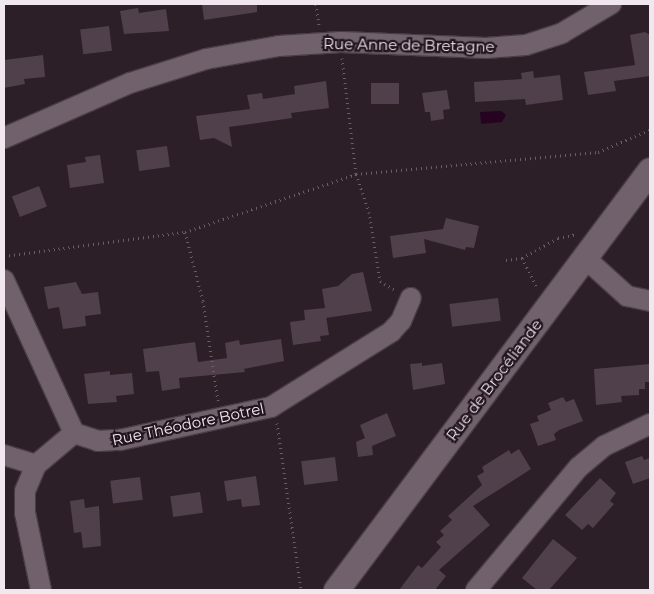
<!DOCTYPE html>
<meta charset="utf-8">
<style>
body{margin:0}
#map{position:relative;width:654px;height:594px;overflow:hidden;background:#2c1f28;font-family:Montserrat,sans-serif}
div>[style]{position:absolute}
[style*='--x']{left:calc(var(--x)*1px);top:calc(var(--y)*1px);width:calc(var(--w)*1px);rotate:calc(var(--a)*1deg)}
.water>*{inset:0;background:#260320}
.building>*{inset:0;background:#4f404b;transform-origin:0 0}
.path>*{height:3px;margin-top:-1.5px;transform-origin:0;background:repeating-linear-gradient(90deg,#6a5e66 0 1px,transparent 0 5px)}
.roads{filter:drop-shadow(1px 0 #493e46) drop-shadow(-1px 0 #493e46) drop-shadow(0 1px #493e46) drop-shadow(0 -1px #493e46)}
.minor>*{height:20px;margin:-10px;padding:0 10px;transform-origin:10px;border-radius:10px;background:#71616d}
.tertiary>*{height:25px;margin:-12.5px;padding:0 12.5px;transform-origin:12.5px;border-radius:12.5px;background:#71616d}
span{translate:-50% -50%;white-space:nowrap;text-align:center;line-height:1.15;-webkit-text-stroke:4.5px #22151f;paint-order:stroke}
.street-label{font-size:15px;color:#f1e7ee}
.frame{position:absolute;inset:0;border:5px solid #f1e7ee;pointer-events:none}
</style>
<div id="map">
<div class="water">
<div style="clip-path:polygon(501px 111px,506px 115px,502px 122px,481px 124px,480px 112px)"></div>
</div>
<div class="building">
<div style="clip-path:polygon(202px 4px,257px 4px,257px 12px,204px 20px)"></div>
<div style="clip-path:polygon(138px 8px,139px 13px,166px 9px,169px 31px,124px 34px,120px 11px)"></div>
<div style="left:109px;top:26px;width:25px;height:29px;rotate:83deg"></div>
<div style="clip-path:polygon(645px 32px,650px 35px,650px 76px,614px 81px,616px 91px,588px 95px,584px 72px,635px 65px,630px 35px)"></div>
<div style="clip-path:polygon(43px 55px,45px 77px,24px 79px,25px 84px,4px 88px,4px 60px)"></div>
<div style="clip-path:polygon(533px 71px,534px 78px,560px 75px,563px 100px,526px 105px,525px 99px,475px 102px,474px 82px,522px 79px,521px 73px)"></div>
<div style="clip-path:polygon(326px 81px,329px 108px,291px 113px,292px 118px,229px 127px,232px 147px,214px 138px,200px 140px,196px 116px,250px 109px,247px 95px,262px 93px,263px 99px,295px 94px,294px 86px)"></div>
<div style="left:371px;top:83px;width:28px;height:21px"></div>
<div style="clip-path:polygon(447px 90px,450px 109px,443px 110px,444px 119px,431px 121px,430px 112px,425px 112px,422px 93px)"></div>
<div style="left:167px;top:146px;width:21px;height:31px;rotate:82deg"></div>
<div style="clip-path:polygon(100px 155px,104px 183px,70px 188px,67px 165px,86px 162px,85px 157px)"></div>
<div style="left:39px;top:186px;width:22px;height:29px;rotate:69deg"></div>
<div style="clip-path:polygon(446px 218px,479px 226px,474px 248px,466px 247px,465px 250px,424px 239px,426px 253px,393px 258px,390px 236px,443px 229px)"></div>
<div style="clip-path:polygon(363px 272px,372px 311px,326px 318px,325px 309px,329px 335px,320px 336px,321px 341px,293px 345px,290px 322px,305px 320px,304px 310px,325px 308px,322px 289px,338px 286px,352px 274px)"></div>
<div style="clip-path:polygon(76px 282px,82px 294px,98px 292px,101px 314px,85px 316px,86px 326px,63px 329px,59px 307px,48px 309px,44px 287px)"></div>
<div style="left:498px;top:298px;width:23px;height:49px;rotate:83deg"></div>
<div style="clip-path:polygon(281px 339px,284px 361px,244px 369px,245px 372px,179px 378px,180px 388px,162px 391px,159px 371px,146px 372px,143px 349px,195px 342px,198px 362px,227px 358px,225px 343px,239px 340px,240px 345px)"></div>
<div style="clip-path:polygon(422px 363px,422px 366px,442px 363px,445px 384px,413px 390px,410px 364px)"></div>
<div style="clip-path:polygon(650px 364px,650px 382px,645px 382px,645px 389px,639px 389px,639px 395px,621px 396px,622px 402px,596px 405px,594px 369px)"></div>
<div style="clip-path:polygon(110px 371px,110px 375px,132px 373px,134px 394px,116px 396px,117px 402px,88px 404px,84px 374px)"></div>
<div style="clip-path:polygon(563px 397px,566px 402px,574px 399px,583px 421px,559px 430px,554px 434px,556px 440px,538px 446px,530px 424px,539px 421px,537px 416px,551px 410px,548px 403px)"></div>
<div style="clip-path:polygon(387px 413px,396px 436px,372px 446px,373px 455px,358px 457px,356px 442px,365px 438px,360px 425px)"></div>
<div style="clip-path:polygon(519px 449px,531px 469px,473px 506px,490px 525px,439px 570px,446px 576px,435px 590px,399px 590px,418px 565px,422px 568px,441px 547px,436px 542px,444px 535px,440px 531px,452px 520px,448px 516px,482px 485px,477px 476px,484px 472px,482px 467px,509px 450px,511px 454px)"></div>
<div style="clip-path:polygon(642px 456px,644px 460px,650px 458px,650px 478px,633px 484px,625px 462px)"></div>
<div style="left:335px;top:457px;width:24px;height:34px;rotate:83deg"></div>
<div style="clip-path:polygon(256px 476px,260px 505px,242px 507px,241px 499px,227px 501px,224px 481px)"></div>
<div style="left:140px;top:477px;width:23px;height:30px;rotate:83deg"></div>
<div style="clip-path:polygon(600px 478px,616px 493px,610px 501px,614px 504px,593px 528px,588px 524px,582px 530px,565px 515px)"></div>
<div style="left:200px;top:492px;width:21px;height:30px;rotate:82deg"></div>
<div style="clip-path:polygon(84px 499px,85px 508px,99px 506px,101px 546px,83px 548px,81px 532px,74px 533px,70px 501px)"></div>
<div style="clip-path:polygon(553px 539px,577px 558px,549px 590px,537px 590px,522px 578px)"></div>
</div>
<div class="path">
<div style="--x:316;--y:4;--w:21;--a:82"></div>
<div style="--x:342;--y:58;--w:117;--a:83.1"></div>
<div style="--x:356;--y:174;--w:40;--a:71.1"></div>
<div style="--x:369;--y:212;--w:70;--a:80.9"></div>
<div style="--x:380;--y:281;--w:17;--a:31"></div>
<div style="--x:185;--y:232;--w:71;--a:75.4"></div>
<div style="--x:203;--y:301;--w:101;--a:81.5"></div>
<div style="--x:4;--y:256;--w:183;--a:-7.6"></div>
<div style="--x:185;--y:232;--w:181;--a:-18.7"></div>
<div style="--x:356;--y:174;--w:243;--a:-5.2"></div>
<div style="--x:598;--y:152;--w:56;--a:-22.9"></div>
<div style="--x:522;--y:258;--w:41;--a:-29.1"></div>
<div style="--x:558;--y:238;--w:19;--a:-12"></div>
<div style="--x:506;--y:260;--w:16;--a:-7"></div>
<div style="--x:522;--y:258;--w:34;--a:63"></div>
<div style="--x:277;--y:423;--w:169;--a:81.8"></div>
</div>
<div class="roads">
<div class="minor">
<div style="--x:4;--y:138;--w:137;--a:-23.6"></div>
<div style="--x:130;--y:83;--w:80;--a:-17.5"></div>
<div style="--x:206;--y:59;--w:74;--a:-10.1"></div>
<div style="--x:279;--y:46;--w:62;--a:-3.7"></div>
<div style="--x:341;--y:42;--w:145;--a:2.4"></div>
<div style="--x:486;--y:48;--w:40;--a:-4.3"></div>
<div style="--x:526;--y:45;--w:38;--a:-18"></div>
<div style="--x:562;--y:33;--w:57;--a:-30.6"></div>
<div style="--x:585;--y:258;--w:57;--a:42.1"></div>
<div style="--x:627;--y:296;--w:24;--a:12"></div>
<div style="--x:4;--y:280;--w:168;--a:65.4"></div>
<div style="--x:74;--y:433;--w:25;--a:18"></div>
<div style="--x:98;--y:441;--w:22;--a:-3"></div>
<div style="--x:120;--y:440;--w:155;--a:-12.3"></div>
<div style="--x:271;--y:407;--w:142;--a:-32"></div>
<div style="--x:391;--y:332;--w:15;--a:-48"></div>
<div style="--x:401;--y:321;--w:25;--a:-67"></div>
<div style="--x:4;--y:455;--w:34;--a:17"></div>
<div style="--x:41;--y:590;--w:79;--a:-101.7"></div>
<div style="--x:25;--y:513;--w:22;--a:-90"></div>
<div style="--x:25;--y:491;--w:28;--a:-67"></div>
<div style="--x:36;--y:465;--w:50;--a:-40.1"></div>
<div style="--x:476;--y:590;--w:160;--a:-50.1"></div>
<div style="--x:579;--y:467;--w:33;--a:-40"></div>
<div style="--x:604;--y:446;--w:51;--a:-25.6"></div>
</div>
<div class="tertiary">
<div style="--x:336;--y:590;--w:524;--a:-53.22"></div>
</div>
</div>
<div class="street-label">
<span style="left:409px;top:45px;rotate:1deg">Rue Anne de Bretagne</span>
<span style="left:494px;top:380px;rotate:-53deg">Rue de Brocéliande</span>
<span style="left:188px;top:424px;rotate:-12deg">Rue Théodore Botrel</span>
</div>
<div class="frame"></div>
</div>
